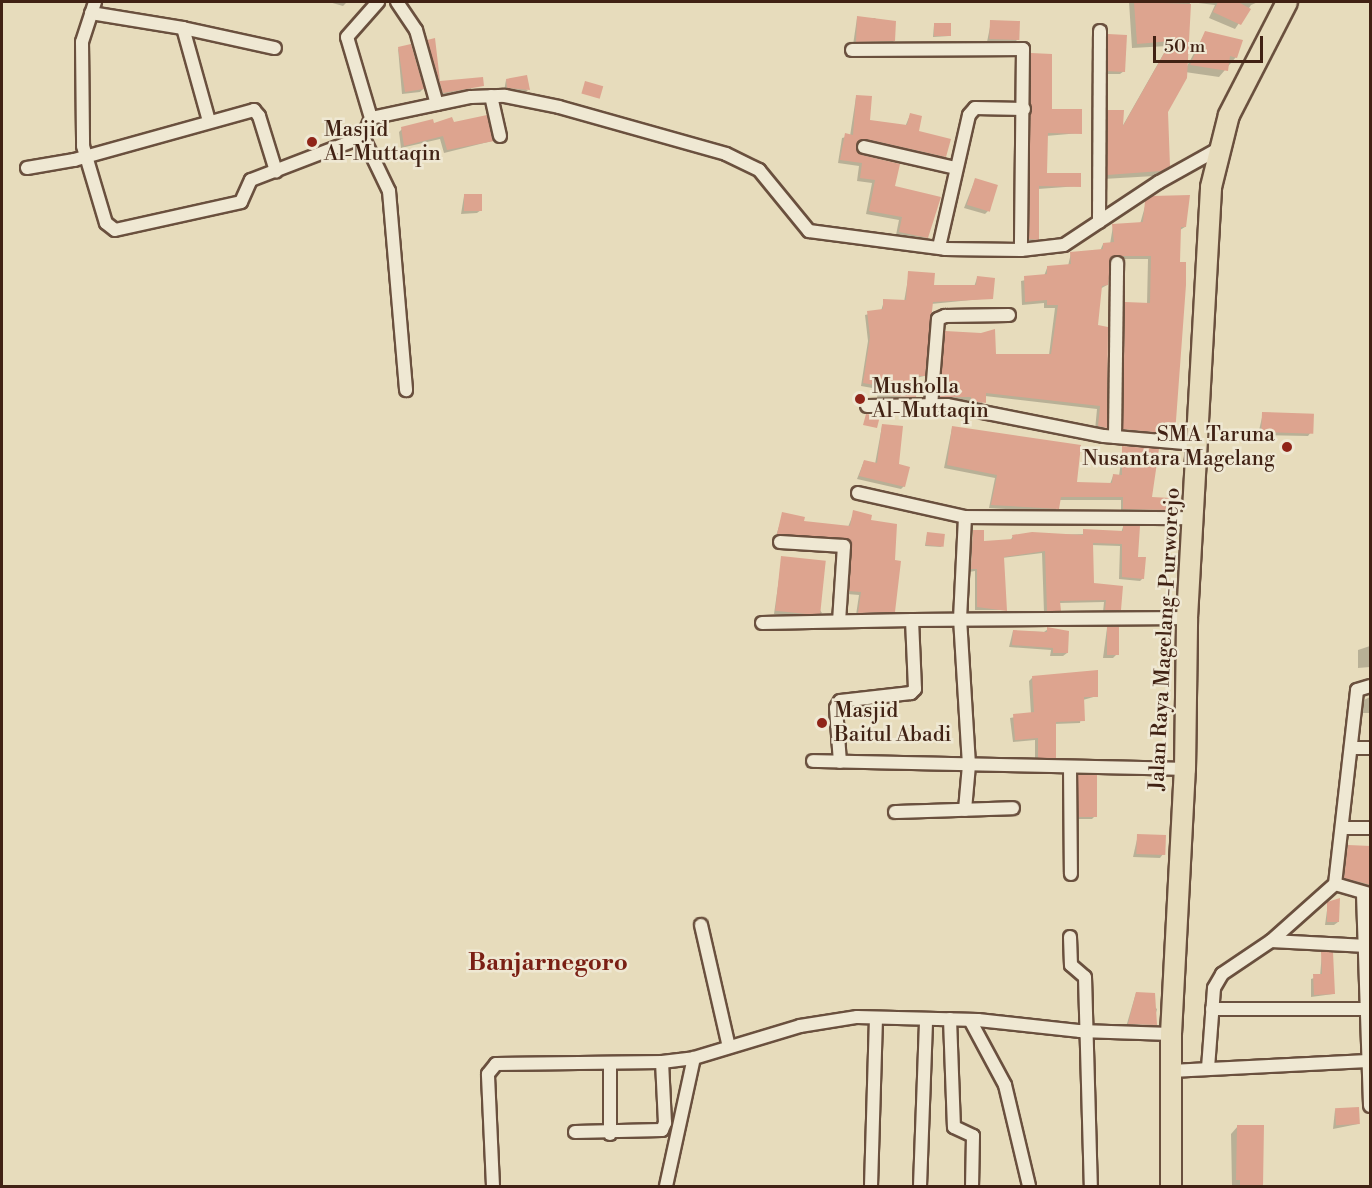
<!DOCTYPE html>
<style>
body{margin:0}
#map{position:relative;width:1372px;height:1188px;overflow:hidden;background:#e7dcbc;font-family:"Libre Bodoni",serif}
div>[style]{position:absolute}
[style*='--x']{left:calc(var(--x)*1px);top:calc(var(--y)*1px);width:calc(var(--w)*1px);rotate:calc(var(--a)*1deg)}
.shadow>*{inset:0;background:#0003}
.building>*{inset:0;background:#dda48f;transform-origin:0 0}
.roads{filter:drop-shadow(2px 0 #6a503e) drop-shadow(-2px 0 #6a503e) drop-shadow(0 2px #6a503e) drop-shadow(0 -2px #6a503e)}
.street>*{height:12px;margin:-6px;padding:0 6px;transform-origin:6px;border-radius:6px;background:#efe8d3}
.primary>*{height:20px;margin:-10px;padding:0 10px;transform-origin:10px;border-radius:10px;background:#e7dcbc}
.dots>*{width:16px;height:16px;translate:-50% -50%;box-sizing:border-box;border:3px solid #efe8d3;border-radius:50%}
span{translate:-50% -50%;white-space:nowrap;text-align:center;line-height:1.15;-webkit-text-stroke:5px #efe8d3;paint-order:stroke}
.poi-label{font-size:21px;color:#412214}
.left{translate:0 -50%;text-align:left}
.right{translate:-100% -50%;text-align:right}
.street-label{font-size:21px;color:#412214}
.quarter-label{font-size:24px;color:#7a1f14;font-weight:700}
.frame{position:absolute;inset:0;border:3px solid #412214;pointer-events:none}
.scale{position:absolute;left:1153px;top:36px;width:110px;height:27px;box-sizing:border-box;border:3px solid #412214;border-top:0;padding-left:8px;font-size:18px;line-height:21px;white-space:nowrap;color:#412214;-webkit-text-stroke:4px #efe8d3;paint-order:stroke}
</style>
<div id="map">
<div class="shadow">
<div style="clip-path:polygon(329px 2px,347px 2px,343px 6px)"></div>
<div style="clip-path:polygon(1129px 2px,1258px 2px,1251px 5px,1235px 29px,1209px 18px,1215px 5px,1190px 2px,1186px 68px,1205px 33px,1236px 57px,1219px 77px,1185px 72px,1166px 111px,1169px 166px,1163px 171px,1155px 176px,1103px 179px,1103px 116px,1108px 111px,1122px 127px,1168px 46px,1132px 48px)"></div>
<div style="clip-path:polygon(857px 18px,875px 18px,894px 41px,891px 44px,853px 45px)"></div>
<div style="clip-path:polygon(991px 22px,1018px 39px,1015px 42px,987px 42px)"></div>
<div style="clip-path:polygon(934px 25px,949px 36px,933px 37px)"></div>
<div style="clip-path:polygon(1109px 36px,1124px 71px,1120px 74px,1105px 74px,1105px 39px)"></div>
<div style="clip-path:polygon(434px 40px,439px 83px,473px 80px,471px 90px,440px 95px,426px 43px)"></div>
<div style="clip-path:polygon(398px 48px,423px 89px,420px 92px,402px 94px)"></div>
<div style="clip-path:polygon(1032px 55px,1051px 111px,1080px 133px,1046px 136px,1045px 175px,1079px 186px,1038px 189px,1039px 239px,1036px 242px,1027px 242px,1029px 58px)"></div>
<div style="clip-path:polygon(506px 80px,528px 90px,525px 93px,504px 91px)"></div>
<div style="clip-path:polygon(856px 97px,869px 122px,905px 127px,910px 115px,918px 132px,945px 156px,941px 160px,861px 142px,856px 144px,854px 149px,893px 187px,927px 237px,923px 240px,896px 235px,899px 220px,866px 214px,872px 183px,857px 181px,859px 166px,838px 163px,842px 138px,850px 136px)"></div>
<div style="clip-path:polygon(453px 124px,492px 141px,444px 153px,440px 139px,401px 148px,399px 132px,402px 129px)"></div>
<div style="clip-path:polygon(975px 180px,988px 211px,985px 214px,964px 208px)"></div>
<div style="clip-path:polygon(464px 196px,481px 210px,477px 213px,461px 214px)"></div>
<div style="clip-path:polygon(1146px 203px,1185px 227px,1180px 230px,1174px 433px,1170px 437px,1120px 432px,1122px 307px,1125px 304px,1147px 304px,1148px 259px,1111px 259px,1107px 285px,1100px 289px,1096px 326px,1105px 427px,1102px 431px,1095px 430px,1097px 409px,985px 396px,981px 406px,968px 404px,968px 400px,937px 400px,942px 336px,946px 333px,995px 356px,1049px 355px,1055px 308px,1044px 308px,1044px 303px,1022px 305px,1021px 281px,1044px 276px,1047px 268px,1068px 266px,1071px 253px,1100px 251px,1103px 244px,1110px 244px,1113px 226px,1140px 224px)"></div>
<div style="clip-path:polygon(909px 273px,933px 287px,974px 287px,977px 278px,991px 298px,931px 304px,924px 376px,916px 378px,914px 396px,877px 398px,878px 389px,861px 386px,868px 341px,865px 315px,881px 311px,884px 301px,904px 302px)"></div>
<div style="clip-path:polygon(1263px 413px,1311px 432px,1308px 436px,1258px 435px)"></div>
<div style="clip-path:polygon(882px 426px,904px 486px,901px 489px,857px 479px,864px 461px,875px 464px)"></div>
<div style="clip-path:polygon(952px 428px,1076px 484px,1110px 484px,1113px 476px,1119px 476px,1123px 447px,1150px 498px,1168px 509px,1165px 512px,1121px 512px,1121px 500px,1059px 500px,1055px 512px,989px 508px,995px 478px,944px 468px)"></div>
<div style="clip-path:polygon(854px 512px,870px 522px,894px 611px,891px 614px,856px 615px,859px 595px,847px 594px,849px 545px,841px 540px,776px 536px,783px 514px,802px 522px,848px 527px)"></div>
<div style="clip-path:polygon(1123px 527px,1137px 558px,1143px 578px,1140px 581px,1119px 579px,1120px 546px,1091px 545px,1093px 584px,1120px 610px,1117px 612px,1103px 612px,1104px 602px,1059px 603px,1056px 613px,1044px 613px,1042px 553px,1002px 558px,1005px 610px,975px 610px,975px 571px,969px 572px,973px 531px,983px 543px,1010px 541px,1013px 536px,1121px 533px)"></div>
<div style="clip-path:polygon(927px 534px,942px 547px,925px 546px)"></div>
<div style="clip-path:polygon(782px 558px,822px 613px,819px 616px,774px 614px)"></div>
<div style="clip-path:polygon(1107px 628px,1116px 655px,1113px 658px,1103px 658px)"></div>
<div style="clip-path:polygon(1048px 629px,1067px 653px,1063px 656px,1050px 656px,1051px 650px,1009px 647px,1013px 631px,1044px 632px)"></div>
<div style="clip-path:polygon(1370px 646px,1370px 667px,1358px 668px,1358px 650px)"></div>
<div style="clip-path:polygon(1032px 678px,1097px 696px,1083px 700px,1080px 723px,1054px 724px,1051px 761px,1035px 760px,1035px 740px,1013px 742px,1010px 718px,1031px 714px,1029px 681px)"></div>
<div style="clip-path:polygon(1370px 697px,1370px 713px,1360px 713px,1362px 701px)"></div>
<div style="clip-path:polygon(1079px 776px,1095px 816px,1092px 819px,1077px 819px)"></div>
<div style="clip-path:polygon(1138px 835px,1163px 854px,1160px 858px,1133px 857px)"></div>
<div style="clip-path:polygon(1348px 846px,1370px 846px,1370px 886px,1343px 879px)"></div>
<div style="clip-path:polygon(1328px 903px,1338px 922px,1334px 925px,1325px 925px)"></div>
<div style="clip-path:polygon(1322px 953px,1333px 994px,1311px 997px,1311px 979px,1320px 976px)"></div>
<div style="clip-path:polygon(1136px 993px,1157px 1009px,1152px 1028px,1126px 1027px)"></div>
<div style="clip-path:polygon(1335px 1110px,1358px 1124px,1333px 1129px)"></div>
<div style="clip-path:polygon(1238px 1126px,1261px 1185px,1366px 1186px,1232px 1186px,1231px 1134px)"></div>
</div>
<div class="building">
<div style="clip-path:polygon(1134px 2px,1191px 4px,1187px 78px,1168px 112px,1170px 166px,1161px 171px,1107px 175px,1108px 110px,1124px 110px,1123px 126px,1171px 41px,1137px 44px)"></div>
<div style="clip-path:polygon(1218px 2px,1238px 2px,1251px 9px,1241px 25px,1213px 12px)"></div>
<div style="clip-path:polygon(857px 16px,896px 21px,895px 41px,856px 42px)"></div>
<div style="left:990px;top:20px;width:30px;height:19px;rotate:2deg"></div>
<div style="left:934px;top:23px;width:17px;height:13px"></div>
<div style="clip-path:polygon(1205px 31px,1243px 40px,1237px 58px,1230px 56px,1228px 71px,1190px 65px)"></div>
<div style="left:1108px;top:34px;width:19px;height:37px;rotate:3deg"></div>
<div style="clip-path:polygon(435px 38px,440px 81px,483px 77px,484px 86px,443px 93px,427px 40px)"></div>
<div style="clip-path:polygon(411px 44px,424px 89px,405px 92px,398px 47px)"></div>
<div style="clip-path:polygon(1031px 53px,1052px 54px,1052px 109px,1082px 109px,1082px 134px,1048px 133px,1047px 173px,1081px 173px,1081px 187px,1039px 186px,1039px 240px,1029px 239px)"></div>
<div style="clip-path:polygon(527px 75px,530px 90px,507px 88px,506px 79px)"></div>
<div style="left:585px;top:81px;width:19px;height:13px;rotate:16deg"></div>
<div style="clip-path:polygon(856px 95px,872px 96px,870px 120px,907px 125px,910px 113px,922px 116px,919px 131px,951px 139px,946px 157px,866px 139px,856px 145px,862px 155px,900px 164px,895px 186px,941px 197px,928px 238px,899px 232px,902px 217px,869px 211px,875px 180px,860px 178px,862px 163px,840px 160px,845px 133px,853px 135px)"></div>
<div style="clip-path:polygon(487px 115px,494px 141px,447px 150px,443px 136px,404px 146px,401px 127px,433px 119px,434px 123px,452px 117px,454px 122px)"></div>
<div style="left:975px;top:178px;width:24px;height:28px;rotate:17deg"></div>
<div style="left:464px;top:194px;width:18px;height:17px"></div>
<div style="clip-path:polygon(1190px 195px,1186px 227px,1181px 227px,1180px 262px,1186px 262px,1186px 285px,1175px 434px,1123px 429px,1125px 302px,1150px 303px,1151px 256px,1112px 256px,1108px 285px,1102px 286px,1098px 325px,1108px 327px,1107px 428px,1098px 426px,1100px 406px,986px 393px,986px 403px,971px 401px,971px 397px,940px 397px,945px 331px,981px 333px,995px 329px,996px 354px,1051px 354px,1058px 305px,1047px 305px,1047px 300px,1025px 302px,1024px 276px,1047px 274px,1047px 266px,1071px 264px,1070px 252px,1103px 249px,1103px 243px,1114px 242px,1112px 224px,1143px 222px,1145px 201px,1152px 196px)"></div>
<div style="clip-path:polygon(908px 271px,935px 273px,934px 285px,976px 285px,977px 276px,995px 278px,993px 299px,933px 302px,925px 376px,918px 376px,916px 397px,879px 395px,880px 386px,863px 383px,870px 337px,867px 311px,883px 309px,883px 299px,906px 300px)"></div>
<div style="left:1262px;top:412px;width:52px;height:20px;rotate:2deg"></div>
<div style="clip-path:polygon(866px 414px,880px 416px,877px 428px,863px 425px)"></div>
<div style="clip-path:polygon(882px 424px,903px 426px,899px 464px,910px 467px,905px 487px,859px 476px,864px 460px,877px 463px)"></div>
<div style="clip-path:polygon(952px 426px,1081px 445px,1077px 482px,1112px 483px,1113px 474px,1122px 475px,1122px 446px,1159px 449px,1152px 497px,1171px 498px,1170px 510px,1123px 509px,1123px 497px,1061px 497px,1059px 509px,991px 505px,997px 475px,947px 465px)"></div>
<div style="clip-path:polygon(853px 510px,872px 515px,871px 520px,897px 524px,895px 560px,901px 561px,895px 612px,858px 613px,861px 592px,849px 591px,852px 547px,849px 540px,777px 534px,782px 512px,805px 517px,804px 521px,850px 526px)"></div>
<div style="clip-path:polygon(1123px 526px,1140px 526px,1138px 557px,1146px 557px,1144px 579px,1122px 577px,1122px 544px,1093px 543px,1094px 583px,1123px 586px,1121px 610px,1105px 610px,1106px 600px,1060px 601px,1061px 611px,1047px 611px,1045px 551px,1004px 557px,1007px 611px,977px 607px,977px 569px,971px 569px,973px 530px,984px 530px,984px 541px,1013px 539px,1012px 535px,1032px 532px,1083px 535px,1083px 529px,1123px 531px)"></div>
<div style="left:927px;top:532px;width:18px;height:13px;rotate:6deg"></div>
<div style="left:781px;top:556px;width:45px;height:55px;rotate:6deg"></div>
<div style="clip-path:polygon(1047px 627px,1069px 631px,1068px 653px,1053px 653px,1053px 648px,1012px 645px,1013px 630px,1047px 632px)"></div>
<div style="left:1107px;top:627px;width:12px;height:28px"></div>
<div style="clip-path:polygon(1098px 670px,1098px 697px,1084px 697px,1085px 721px,1056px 722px,1056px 758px,1038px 758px,1038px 738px,1015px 740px,1013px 714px,1034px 712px,1032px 676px)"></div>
<div style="left:1078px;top:775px;width:19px;height:42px"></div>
<div style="left:1137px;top:834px;width:29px;height:20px;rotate:2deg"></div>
<div style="clip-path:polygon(1348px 845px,1371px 846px,1371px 885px,1344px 878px)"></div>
<div style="clip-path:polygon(1340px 898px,1339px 922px,1327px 922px,1327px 902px)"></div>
<div style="clip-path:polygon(1321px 952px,1333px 952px,1335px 994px,1314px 995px,1313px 974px,1322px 974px)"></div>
<div style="clip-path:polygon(1136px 992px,1155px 993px,1157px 1025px,1128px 1024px)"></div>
<div style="left:1359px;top:1107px;width:17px;height:24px;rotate:87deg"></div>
<div style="clip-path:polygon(1237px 1125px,1264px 1125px,1263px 1186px,1240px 1186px,1240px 1180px,1236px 1180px)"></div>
</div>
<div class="roads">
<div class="street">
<div style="--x:95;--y:2;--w:42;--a:108"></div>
<div style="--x:82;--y:42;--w:104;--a:89.4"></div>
<div style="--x:83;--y:146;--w:80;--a:73.4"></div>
<div style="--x:106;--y:223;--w:11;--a:38"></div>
<div style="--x:115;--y:230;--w:129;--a:-12.5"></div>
<div style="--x:241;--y:202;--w:24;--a:-66"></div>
<div style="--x:251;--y:180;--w:120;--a:-21"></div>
<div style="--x:363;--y:137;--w:21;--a:-67"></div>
<div style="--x:371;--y:118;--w:102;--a:-11.9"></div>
<div style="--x:471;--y:97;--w:34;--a:-2"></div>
<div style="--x:505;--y:96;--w:55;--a:11.5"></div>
<div style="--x:559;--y:107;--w:173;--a:15.7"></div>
<div style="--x:726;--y:154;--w:37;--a:26"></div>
<div style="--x:759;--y:170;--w:79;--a:50.7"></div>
<div style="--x:809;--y:231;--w:137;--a:7.5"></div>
<div style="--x:945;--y:249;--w:76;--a:0.8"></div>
<div style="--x:1021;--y:250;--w:43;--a:-6.6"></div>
<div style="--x:1064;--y:245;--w:114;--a:-33.6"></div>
<div style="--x:1159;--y:182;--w:68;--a:-29.2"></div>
<div style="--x:397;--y:2;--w:34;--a:56"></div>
<div style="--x:416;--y:30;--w:77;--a:74.2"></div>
<div style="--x:91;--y:13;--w:93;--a:9.3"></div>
<div style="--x:183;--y:28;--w:97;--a:74.4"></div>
<div style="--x:183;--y:28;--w:94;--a:12.3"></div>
<div style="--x:852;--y:50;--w:171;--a:-0.3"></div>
<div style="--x:1023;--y:49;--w:201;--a:90.6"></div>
<div style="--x:491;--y:96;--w:41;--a:77.3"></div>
<div style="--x:371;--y:118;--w:84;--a:-106.5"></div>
<div style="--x:347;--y:37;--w:47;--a:-48.5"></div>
<div style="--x:363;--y:137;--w:60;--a:64.3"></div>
<div style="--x:389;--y:191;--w:200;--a:85.1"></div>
<div style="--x:864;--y:147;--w:94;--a:12.9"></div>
<div style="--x:27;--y:168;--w:48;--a:-9.7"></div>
<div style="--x:74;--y:160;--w:187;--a:-15.5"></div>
<div style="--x:254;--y:110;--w:8;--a:50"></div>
<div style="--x:259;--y:116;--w:58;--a:72.8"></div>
<div style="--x:1099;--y:222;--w:191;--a:-89.7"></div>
<div style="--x:939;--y:247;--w:135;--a:-77.2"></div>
<div style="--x:969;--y:115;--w:9;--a:-49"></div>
<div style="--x:975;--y:108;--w:49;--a:1.2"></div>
<div style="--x:867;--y:406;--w:80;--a:-0.7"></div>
<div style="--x:947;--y:405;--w:160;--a:11.2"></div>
<div style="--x:1104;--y:436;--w:92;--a:5"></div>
<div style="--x:931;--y:406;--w:87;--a:-85.4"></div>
<div style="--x:938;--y:319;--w:8;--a:-23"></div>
<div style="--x:945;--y:316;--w:64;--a:-0.9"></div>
<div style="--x:1115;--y:437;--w:174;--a:-89.3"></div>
<div style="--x:858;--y:493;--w:110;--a:12.6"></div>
<div style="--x:965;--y:517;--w:101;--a:92.8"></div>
<div style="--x:960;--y:618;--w:147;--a:86.5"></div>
<div style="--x:969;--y:765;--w:45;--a:95.1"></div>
<div style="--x:965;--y:517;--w:228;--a:0.3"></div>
<div style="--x:780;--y:542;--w:64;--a:3.6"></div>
<div style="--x:844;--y:546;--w:75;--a:93.8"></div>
<div style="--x:912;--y:620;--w:275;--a:-0.4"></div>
<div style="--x:762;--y:623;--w:150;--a:-1.1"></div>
<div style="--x:912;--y:620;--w:69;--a:87.5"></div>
<div style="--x:915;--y:689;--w:6;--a:135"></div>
<div style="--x:911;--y:693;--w:71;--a:173.6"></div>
<div style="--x:840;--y:701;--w:8;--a:120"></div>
<div style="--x:836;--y:708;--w:54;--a:85.8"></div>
<div style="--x:1353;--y:748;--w:17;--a:0"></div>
<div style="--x:813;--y:761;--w:372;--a:1.2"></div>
<div style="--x:1070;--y:767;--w:107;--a:89.5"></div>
<div style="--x:895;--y:812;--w:118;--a:-1.9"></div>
<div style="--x:1343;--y:828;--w:27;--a:0"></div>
<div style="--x:1335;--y:884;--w:195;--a:-83.5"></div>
<div style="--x:1357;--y:690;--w:14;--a:-17"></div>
<div style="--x:1363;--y:894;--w:212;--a:88.1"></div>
<div style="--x:701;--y:925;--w:125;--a:77.1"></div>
<div style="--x:1070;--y:937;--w:28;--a:88"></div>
<div style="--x:1071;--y:965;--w:18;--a:41"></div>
<div style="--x:1085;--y:977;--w:209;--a:88.4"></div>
<div style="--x:1271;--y:941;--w:96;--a:3"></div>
<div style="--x:1212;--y:1009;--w:155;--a:0"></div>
<div style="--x:950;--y:1019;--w:108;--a:87.9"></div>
<div style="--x:954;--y:1127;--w:21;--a:25"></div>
<div style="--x:973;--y:1136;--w:50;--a:91.1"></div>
<div style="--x:970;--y:1020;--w:74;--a:61.7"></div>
<div style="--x:1005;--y:1085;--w:104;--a:76.6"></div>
<div style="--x:610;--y:1063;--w:71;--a:90"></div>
<div style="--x:1208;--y:1068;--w:80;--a:-85.7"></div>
<div style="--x:1214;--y:988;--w:16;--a:-60"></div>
<div style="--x:1222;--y:974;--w:59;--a:-34"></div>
<div style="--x:1271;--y:941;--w:86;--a:-41.7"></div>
<div style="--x:1335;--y:884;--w:36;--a:16"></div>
<div style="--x:1171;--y:1071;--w:197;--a:-2.9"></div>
<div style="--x:575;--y:1132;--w:87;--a:-1.3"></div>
<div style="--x:662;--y:1130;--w:8;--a:-67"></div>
<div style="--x:665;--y:1123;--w:61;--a:-92.8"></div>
<div style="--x:493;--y:1186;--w:112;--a:-92.6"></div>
<div style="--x:488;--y:1074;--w:13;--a:-51"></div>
<div style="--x:496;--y:1064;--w:166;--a:-0.7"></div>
<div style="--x:662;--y:1062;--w:32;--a:-7"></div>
<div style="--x:694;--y:1058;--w:111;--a:-16.8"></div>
<div style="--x:800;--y:1026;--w:58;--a:-9"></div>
<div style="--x:857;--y:1017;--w:121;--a:1.4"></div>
<div style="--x:978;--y:1020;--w:103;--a:6.2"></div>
<div style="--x:1080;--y:1031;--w:91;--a:1.9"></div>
<div style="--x:666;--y:1186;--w:131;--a:-77.7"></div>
<div style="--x:871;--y:1186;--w:168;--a:-88.3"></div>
<div style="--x:920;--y:1186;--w:167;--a:-87.9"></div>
</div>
<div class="primary">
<div style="--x:1171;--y:1186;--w:152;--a:-90"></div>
<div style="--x:1171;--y:1034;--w:265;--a:-87"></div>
<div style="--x:1185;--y:769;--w:151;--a:-89.2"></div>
<div style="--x:1187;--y:618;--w:432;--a:-86.8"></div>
<div style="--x:1211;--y:187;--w:74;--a:-76"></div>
<div style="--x:1229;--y:115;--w:127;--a:-62.8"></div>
</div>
</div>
<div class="dots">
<div style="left:312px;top:142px;background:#8f2418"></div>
<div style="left:860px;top:399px;background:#8f2418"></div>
<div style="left:1287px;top:447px;background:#8f2418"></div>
<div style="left:822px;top:723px;background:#8f2418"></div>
</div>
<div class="poi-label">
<span class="left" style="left:324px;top:142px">Masjid<br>Al-Muttaqin</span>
<span class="left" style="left:872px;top:399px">Musholla<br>Al-Muttaqin</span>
<span class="right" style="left:1275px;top:447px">SMA Taruna<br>Nusantara Magelang</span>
<span class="left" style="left:834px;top:723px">Masjid<br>Baitul Abadi</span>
</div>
<div class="street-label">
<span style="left:1165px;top:639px;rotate:-87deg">Jalan Raya Magelang-Purworejo</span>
</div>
<div class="quarter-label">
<span style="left:548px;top:964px">Banjarnegoro</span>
</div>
<div class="frame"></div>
<div class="scale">50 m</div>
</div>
